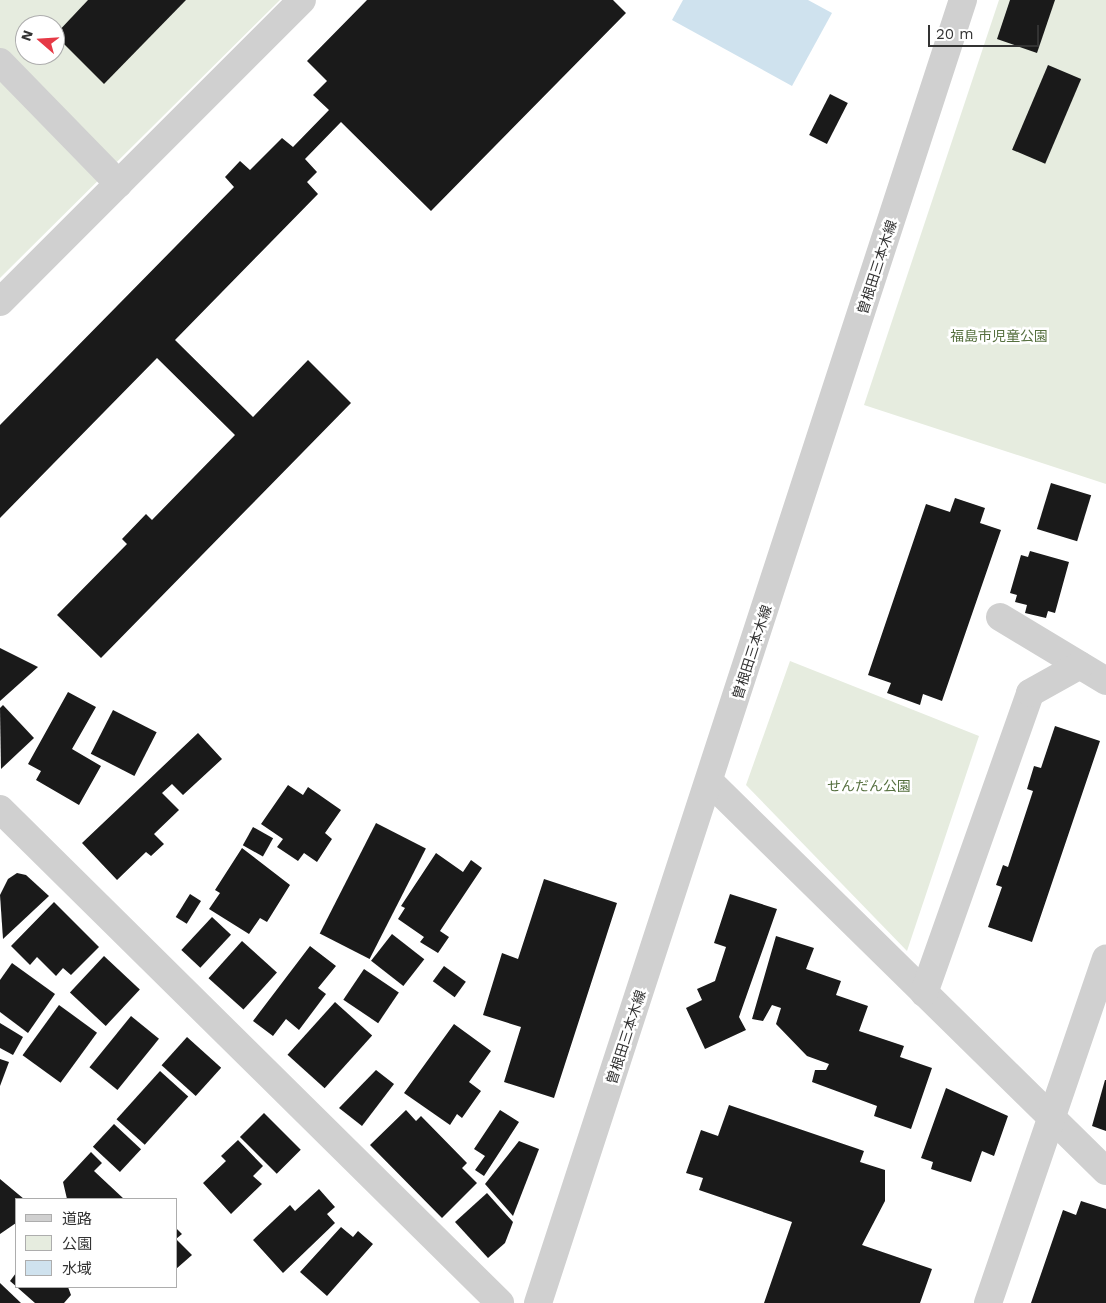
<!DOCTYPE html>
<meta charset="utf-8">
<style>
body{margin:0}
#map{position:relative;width:1106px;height:1303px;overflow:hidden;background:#fff;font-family:"Work Sans","Noto Sans JP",sans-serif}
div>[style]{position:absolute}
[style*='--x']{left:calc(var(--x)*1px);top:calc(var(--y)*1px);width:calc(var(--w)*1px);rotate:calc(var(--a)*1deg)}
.green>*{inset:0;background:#e6ecdf}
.water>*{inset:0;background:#cfe2ee}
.building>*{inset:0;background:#1a1a1a;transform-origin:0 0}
.minor>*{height:28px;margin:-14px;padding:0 14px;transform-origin:14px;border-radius:14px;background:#d0d0d0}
span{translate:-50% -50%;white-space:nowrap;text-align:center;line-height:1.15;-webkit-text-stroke:5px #fff;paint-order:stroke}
.street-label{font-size:14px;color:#333}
.park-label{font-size:14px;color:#56703f}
.legend{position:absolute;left:15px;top:1198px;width:162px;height:90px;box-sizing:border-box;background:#fff;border:1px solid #adadad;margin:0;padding:6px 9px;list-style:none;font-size:15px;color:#333}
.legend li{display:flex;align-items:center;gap:10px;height:25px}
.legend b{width:25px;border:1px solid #adadad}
.north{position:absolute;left:15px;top:15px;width:50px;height:50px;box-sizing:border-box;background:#fff;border:1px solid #adadad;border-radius:50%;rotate:289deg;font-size:14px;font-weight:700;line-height:20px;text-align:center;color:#333}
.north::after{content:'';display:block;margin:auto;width:18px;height:22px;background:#e63946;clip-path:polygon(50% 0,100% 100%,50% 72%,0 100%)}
.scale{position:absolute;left:928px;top:25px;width:111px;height:22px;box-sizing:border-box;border:2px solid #333;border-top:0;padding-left:6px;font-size:15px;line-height:18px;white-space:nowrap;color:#333;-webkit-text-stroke:4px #fff;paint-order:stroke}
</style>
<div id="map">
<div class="green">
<div style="clip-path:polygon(evenodd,0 0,280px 0,0 278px,0 0,25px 25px,55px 25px,55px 55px,25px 55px,25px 25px)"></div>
<div style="clip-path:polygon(999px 0,1106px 0,1106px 484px,864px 405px)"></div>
<div style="clip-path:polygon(790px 661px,979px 736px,907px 951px,746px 785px)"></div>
</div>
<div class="water">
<div style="clip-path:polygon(683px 0,808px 0,832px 13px,792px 86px,672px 20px)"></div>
</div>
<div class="building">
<div style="clip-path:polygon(88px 0,186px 0,104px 84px,55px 35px)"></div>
<div style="clip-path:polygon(367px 0,613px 0,626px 13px,431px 211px,341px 122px,305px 159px,317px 172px,307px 182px,318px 194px,175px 340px,253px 417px,308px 360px,351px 403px,101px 658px,57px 615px,127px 544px,122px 539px,146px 514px,152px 520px,235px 435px,157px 358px,0 518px,0 425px,234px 187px,225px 177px,240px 161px,250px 170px,282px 138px,293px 147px,329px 110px,313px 95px,327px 81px,307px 61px)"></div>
<div style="clip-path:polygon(1010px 0,1055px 0,1037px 53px,997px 39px)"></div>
<div style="left:1048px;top:65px;width:36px;height:92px;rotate:23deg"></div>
<div style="left:830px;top:94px;width:20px;height:46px;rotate:27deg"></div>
<div style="left:1051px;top:483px;width:42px;height:48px;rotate:17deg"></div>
<div style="clip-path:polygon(955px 498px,985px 508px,980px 523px,1001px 530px,942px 701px,923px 694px,920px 705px,887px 693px,891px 683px,868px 675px,926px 504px,950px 512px)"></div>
<div style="clip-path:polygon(1030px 551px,1069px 562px,1055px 613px,1048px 611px,1046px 618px,1025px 613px,1027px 605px,1015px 602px,1017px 595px,1010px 593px,1021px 555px,1028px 557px)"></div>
<div style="clip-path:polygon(0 648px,38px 667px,0 701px)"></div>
<div style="clip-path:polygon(68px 692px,96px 707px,72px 749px,101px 766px,79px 805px,36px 780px,41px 771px,28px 764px)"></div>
<div style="clip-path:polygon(3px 705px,34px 738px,1px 769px,0 708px)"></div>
<div style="left:113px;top:710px;width:49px;height:49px;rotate:27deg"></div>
<div style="clip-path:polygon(1055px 726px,1100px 741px,1032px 942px,988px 927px,1002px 887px,996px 885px,1003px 865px,1008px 867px,1033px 791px,1027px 789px,1034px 766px,1041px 768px)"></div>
<div style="clip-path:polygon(198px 733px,222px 759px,183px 795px,172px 784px,162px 793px,179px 810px,154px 834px,164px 844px,151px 856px,146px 852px,117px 880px,82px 843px)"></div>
<div style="clip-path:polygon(288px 785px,303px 795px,308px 787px,341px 810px,325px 833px,332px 839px,317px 862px,304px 853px,298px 861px,277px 847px,283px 839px,261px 824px)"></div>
<div style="left:376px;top:823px;width:56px;height:124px;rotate:27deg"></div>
<div style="left:253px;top:827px;width:23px;height:21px;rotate:29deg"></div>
<div style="clip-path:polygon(242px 848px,290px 885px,267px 922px,260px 918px,249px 934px,209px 909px,220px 893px,215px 890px)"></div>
<div style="clip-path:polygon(436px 853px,463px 872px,471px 860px,482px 868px,440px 931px,449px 937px,438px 953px,420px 942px,424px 937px,398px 919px,405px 908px,401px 906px)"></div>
<div style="clip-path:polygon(17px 873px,26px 875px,49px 896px,3px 939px,0 895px,8px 879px)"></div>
<div style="clip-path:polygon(544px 879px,617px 903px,554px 1098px,504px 1082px,521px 1027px,483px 1015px,502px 953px,518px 959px)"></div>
<div style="left:190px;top:894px;width:13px;height:27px;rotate:32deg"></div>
<div style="clip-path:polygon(730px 894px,777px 909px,739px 1017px,746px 1030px,705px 1049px,686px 1008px,702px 1000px,697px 989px,715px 981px,726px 947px,714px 943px)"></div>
<div style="clip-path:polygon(54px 902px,99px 947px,71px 975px,63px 968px,56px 976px,37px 957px,30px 965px,11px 946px)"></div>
<div style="left:212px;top:917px;width:26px;height:45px;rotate:43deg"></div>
<div style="left:392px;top:934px;width:41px;height:34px;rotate:38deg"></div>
<div style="clip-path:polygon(776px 936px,814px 948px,806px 969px,841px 981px,836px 995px,868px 1006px,859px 1031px,904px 1046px,900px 1057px,932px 1068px,911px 1129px,874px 1116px,877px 1106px,812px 1082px,815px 1070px,826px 1070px,829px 1064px,807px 1056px,776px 1024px,781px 1008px,772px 1005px,763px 1021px,752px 1019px)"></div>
<div style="left:242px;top:941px;width:47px;height:50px;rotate:42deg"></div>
<div style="clip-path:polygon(310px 946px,336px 966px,318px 988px,326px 994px,299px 1030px,286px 1019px,273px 1036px,253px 1021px)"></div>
<div style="left:104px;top:956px;width:49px;height:50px;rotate:43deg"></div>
<div style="clip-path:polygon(12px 963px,55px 994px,28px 1033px,0 1012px,0 980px)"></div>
<div style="left:444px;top:966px;width:27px;height:19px;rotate:36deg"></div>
<div style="left:364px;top:969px;width:42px;height:37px;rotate:34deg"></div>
<div style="left:335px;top:1002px;width:50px;height:71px;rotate:42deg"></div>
<div style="left:59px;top:1005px;width:47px;height:62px;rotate:36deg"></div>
<div style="left:131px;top:1016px;width:36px;height:66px;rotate:39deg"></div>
<div style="clip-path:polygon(0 1023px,23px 1037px,13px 1055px,0 1048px)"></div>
<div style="clip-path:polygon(454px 1024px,491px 1051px,469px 1082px,481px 1091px,462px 1118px,457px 1114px,450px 1125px,404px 1093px)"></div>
<div style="left:187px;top:1037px;width:46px;height:38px;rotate:42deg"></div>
<div style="clip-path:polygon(0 1059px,9px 1062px,0 1086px)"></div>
<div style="clip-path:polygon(376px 1070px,394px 1084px,362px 1126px,339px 1108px)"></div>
<div style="left:160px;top:1071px;width:38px;height:65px;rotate:42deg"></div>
<div style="clip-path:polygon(1105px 1080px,1106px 1080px,1106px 1131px,1092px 1126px)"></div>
<div style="clip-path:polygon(946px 1088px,1008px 1116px,994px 1156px,982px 1151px,971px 1182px,931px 1169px,933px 1162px,921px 1158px)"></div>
<div style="clip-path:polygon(729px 1105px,864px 1151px,860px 1162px,885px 1170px,885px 1201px,862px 1245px,932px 1269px,920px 1303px,764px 1303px,792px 1222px,699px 1190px,703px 1178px,686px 1173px,701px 1130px,718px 1136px)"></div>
<div style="clip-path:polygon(406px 1110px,416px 1121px,421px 1116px,467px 1163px,462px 1168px,477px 1183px,442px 1218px,370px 1145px)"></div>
<div style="clip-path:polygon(500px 1110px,519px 1122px,484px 1176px,475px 1170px,485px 1156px,474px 1149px)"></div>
<div style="left:264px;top:1113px;width:52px;height:34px;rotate:45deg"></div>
<div style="left:114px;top:1124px;width:37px;height:31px;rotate:43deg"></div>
<div style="clip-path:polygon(238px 1140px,263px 1166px,253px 1176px,262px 1184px,231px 1214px,203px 1183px,226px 1161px,221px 1156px)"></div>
<div style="clip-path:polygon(519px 1141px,539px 1149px,513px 1216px,485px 1184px)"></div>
<div style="clip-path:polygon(91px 1152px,102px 1163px,94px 1171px,124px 1199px,67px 1199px,63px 1182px)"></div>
<div style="clip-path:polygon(0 1179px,24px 1199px,16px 1199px,16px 1223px,0 1234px)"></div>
<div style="clip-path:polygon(319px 1189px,335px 1207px,327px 1214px,335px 1223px,283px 1273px,253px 1240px,290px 1205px,295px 1211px)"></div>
<div style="clip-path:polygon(487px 1193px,513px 1222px,505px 1243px,488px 1258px,455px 1222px)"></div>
<div style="clip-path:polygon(1081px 1201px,1106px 1209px,1106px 1303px,1031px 1303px,1063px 1210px,1076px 1215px)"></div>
<div style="clip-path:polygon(341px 1227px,353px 1237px,358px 1231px,373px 1244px,327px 1296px,300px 1272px)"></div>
<div style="clip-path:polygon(176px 1228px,182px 1234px,176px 1239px,192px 1255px,176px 1269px)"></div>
<div style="clip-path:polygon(16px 1273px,16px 1287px,68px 1287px,71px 1295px,64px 1303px,35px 1303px,10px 1281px)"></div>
<div style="clip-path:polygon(0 1283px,21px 1303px,0 1303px)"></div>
</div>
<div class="minor">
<div style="--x:0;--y:62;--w:170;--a:45.7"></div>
<div style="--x:0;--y:302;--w:427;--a:-45"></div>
<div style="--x:1000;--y:617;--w:124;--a:31.1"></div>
<div style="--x:710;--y:782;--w:555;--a:44.49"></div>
<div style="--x:0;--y:809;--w:703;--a:44.65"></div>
<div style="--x:924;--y:993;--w:318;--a:-70.5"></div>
<div style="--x:1030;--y:693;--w:57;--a:-29.2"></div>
<div style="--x:538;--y:1303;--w:1371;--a:-71.94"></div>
<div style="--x:988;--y:1303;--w:364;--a:-71.1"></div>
</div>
<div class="street-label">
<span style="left:877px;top:267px;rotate:-72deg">曽根田三本木線</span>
<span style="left:752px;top:652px;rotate:-72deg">曽根田三本木線</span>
<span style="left:626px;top:1037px;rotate:-72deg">曽根田三本木線</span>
</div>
<div class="park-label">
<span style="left:999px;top:336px">福島市児童公園</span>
<span style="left:869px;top:786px">せんだん公園</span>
</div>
<ul class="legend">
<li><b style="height:6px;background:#d0d0d0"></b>道路</li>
<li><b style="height:14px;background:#e6ecdf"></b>公園</li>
<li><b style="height:14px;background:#cfe2ee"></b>水域</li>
</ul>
<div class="north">N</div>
<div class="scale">20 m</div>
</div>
